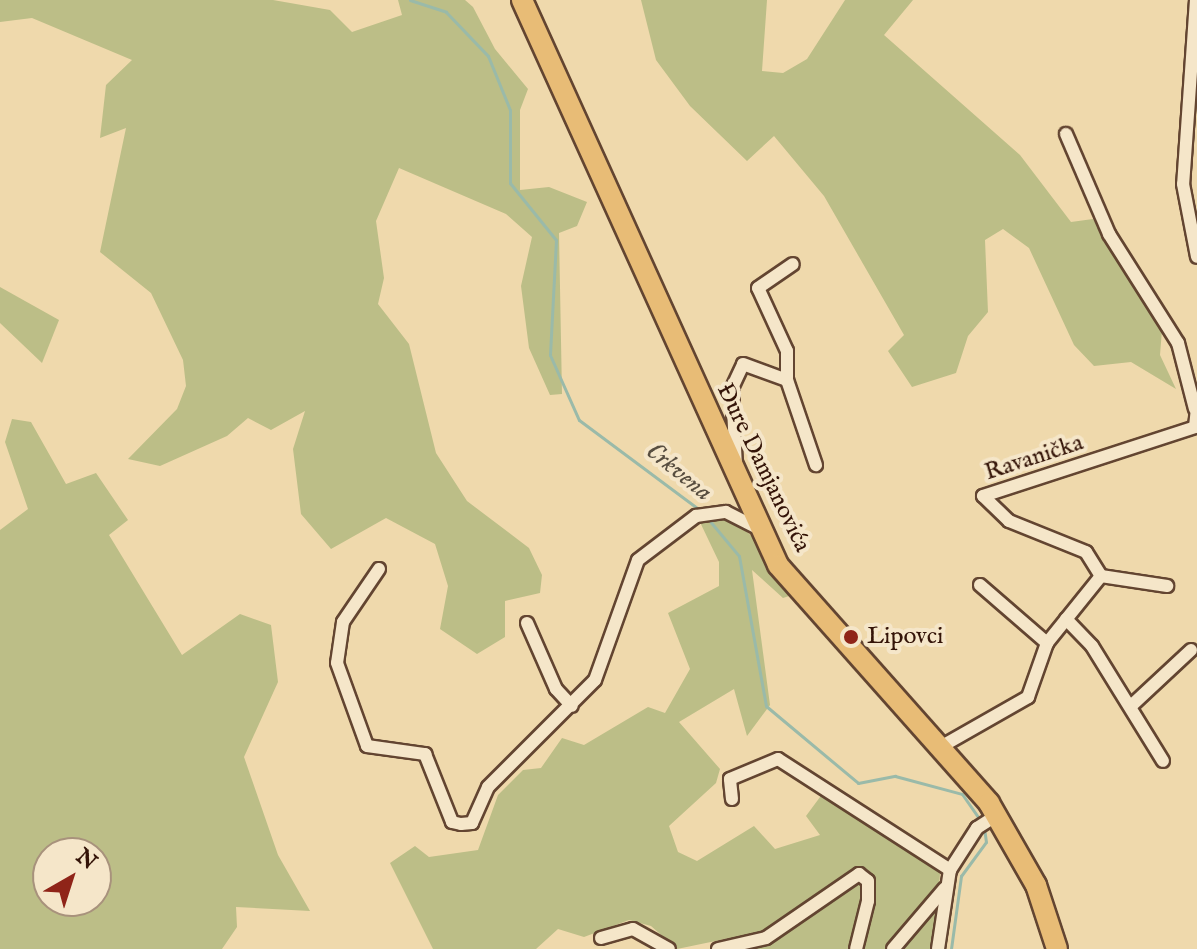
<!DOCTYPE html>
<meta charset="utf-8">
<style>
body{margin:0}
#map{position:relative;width:1197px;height:949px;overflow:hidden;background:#efd9ac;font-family:"IM FELL English",serif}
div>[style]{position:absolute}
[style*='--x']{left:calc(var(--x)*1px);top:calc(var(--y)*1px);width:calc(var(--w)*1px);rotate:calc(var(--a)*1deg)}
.green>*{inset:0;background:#bcbe87}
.stream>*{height:3px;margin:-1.5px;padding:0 1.5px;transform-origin:1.5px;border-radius:1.5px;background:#9abaa9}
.roads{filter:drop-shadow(2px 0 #634531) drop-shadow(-2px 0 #634531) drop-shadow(0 2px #634531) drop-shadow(0 -2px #634531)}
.street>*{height:12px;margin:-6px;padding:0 6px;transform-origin:6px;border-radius:6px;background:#f5e6c9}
.primary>*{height:20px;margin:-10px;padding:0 10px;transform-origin:10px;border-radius:10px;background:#e8bc76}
.dots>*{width:22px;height:22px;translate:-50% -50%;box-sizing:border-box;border:4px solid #f5e6c9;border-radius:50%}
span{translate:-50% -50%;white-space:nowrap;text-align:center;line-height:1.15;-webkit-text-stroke:8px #f5e6c9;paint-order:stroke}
.street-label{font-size:24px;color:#341408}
.poi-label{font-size:24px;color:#341408}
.left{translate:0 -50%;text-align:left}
.water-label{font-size:26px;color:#584e40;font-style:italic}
.north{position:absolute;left:32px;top:837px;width:80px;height:80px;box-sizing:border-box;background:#f5e6c9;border:2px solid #a8927c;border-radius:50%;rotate:39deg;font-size:22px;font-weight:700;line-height:32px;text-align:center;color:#341408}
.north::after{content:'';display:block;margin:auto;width:28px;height:36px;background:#8f2418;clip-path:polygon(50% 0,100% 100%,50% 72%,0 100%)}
</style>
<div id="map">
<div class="green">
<div style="clip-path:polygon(0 0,273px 0,330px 10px,352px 32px,402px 15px,398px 0,465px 0,473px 7px,495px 49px,528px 89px,520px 110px,520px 190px,549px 187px,587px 202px,577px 226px,559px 233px,562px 394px,550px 395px,529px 348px,521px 286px,532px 237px,506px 214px,399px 168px,376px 221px,384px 278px,378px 304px,409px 344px,436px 453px,467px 501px,529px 548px,542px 575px,540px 593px,505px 601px,505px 637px,477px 654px,440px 629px,448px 586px,435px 544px,386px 518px,331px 549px,301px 514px,293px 449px,305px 411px,271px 430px,248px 418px,227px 436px,160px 466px,128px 459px,177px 409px,186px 386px,183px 360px,151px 293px,100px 252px,126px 128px,100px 138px,106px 85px,132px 60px,32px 18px,0 22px)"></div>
<div style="clip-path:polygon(641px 0,767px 0,762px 71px,783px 73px,807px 59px,845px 0,913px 0,884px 35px,1020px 155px,1071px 222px,1093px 219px,1162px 330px,1160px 355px,1176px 389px,1131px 362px,1094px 366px,1074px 345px,1029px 248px,1003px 229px,985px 240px,988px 312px,968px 336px,956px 373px,912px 387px,888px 351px,904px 335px,824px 196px,774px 136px,747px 161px,690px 106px,656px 60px)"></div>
<div style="clip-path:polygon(0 287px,59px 320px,42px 363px,0 323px)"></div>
<div style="clip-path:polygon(evenodd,12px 419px,31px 422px,66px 484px,96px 473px,128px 520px,109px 535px,182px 655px,240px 614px,271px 625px,278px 682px,244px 757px,278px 855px,310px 911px,236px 907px,237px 927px,222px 949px,0 949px,0 530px,28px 509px,5px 442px,12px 419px,48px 853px,96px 853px,96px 901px,48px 901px,48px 853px)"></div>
<div style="clip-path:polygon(730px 516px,759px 543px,792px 595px,783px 598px,752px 570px,770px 705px,747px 736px,734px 689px,679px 722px,720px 769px,716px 783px,669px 826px,678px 852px,697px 861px,754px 826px,775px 849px,820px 835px,806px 816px,823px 793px,932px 862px,940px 874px,934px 949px,737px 949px,730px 938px,677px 949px,651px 926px,629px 920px,584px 937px,558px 929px,536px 949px,433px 949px,390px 863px,415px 846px,429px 857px,478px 850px,498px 795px,523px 770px,541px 768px,562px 738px,584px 745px,648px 707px,665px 713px,690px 669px,668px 613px,719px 586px,719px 562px,698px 518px)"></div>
</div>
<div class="stream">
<div style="--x:410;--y:0;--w:38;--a:18"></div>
<div style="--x:446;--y:12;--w:61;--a:46.3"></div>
<div style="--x:488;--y:56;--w:58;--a:67.8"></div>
<div style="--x:510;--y:110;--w:73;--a:90"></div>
<div style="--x:510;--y:183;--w:73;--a:51.1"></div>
<div style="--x:556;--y:240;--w:115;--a:93"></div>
<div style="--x:550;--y:355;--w:71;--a:66"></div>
<div style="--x:579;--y:420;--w:152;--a:36.7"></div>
<div style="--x:709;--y:520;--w:47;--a:50.2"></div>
<div style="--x:739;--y:556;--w:152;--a:79.8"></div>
<div style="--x:766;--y:706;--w:120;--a:39.9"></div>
<div style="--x:858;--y:783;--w:38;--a:-11"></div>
<div style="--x:895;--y:776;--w:69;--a:15"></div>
<div style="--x:962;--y:794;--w:33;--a:55"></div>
<div style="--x:951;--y:949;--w:74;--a:-82.2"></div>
<div style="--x:961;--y:876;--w:42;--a:-53.7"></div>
<div style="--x:986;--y:842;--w:14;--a:-98"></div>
</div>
<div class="roads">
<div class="street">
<div style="--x:1196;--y:0;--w:184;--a:94"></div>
<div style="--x:1183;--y:184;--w:74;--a:79.1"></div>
<div style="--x:1066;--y:134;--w:109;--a:66.7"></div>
<div style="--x:1109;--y:234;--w:129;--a:57.7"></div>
<div style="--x:1178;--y:343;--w:68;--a:75.6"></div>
<div style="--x:787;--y:380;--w:29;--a:-90"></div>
<div style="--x:787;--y:351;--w:69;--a:-114.7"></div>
<div style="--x:758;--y:288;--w:42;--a:-34.4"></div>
<div style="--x:736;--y:467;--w:79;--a:-92.9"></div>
<div style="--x:732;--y:388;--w:26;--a:-65"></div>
<div style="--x:743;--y:364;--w:47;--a:20"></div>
<div style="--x:787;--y:380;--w:90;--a:71.2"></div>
<div style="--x:379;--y:569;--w:64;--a:124.2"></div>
<div style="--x:343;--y:622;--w:41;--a:98.3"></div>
<div style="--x:337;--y:663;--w:88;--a:70.1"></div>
<div style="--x:367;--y:746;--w:59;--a:7.9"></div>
<div style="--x:425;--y:754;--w:73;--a:68.3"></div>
<div style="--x:452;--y:822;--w:9;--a:13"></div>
<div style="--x:461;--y:824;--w:11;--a:-5"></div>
<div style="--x:472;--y:823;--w:39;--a:-66"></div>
<div style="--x:488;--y:787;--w:151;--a:-45"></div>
<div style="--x:595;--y:680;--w:127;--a:-70.3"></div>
<div style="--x:638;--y:560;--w:73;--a:-37.2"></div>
<div style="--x:696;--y:516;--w:30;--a:-8"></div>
<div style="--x:726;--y:512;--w:38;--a:27"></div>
<div style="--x:1101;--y:576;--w:67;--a:8.6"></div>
<div style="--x:980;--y:585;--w:89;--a:40.9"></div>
<div style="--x:1066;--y:619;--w:37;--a:46"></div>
<div style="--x:1092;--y:646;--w:135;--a:58.3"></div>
<div style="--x:527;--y:623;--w:72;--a:66.3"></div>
<div style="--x:556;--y:689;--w:23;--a:47"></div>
<div style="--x:1131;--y:706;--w:82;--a:-43"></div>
<div style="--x:944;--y:745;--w:97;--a:-29.7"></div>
<div style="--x:1028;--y:697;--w:57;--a:-70.6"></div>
<div style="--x:1047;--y:643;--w:86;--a:-51.1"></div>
<div style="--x:1101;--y:576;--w:28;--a:-122"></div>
<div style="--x:1086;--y:552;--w:83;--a:-158.1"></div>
<div style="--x:1009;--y:521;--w:36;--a:-136"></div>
<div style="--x:983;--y:496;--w:223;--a:-18"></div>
<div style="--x:1195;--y:427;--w:20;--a:-84"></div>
<div style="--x:732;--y:799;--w:20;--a:-96"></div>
<div style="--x:730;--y:779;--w:52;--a:-22.6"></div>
<div style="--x:778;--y:759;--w:205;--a:32.8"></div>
<div style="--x:601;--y:938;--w:33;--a:-16"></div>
<div style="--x:633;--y:929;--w:41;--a:29.1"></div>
<div style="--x:718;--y:949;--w:49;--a:-12.9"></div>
<div style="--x:766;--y:938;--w:113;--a:-34.5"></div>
<div style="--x:859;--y:874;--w:11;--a:38"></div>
<div style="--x:868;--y:881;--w:20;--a:90"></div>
<div style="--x:868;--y:901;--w:49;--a:104"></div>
<div style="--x:893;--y:949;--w:79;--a:-49.6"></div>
<div style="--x:938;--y:949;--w:80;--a:-81.4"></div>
<div style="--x:950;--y:870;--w:50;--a:-57.3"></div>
<div style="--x:977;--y:828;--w:24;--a:-33"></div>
</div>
<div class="primary">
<div style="--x:522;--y:0;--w:620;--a:65.62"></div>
<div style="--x:778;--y:565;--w:318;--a:48.4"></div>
<div style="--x:989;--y:803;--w:95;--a:60.2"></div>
<div style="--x:1036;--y:885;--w:67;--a:71.8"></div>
</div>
</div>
<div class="dots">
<div style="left:851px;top:637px;background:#8f2418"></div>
</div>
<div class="street-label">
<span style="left:1034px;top:458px;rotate:-18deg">Ravanička</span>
<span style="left:763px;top:468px;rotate:64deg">Đure Damjanovića</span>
</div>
<div class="poi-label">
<span class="left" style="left:867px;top:637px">Lipovci</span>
</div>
<div class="water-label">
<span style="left:679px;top:472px;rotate:39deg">Crkvena</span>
</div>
<div class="north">N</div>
</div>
